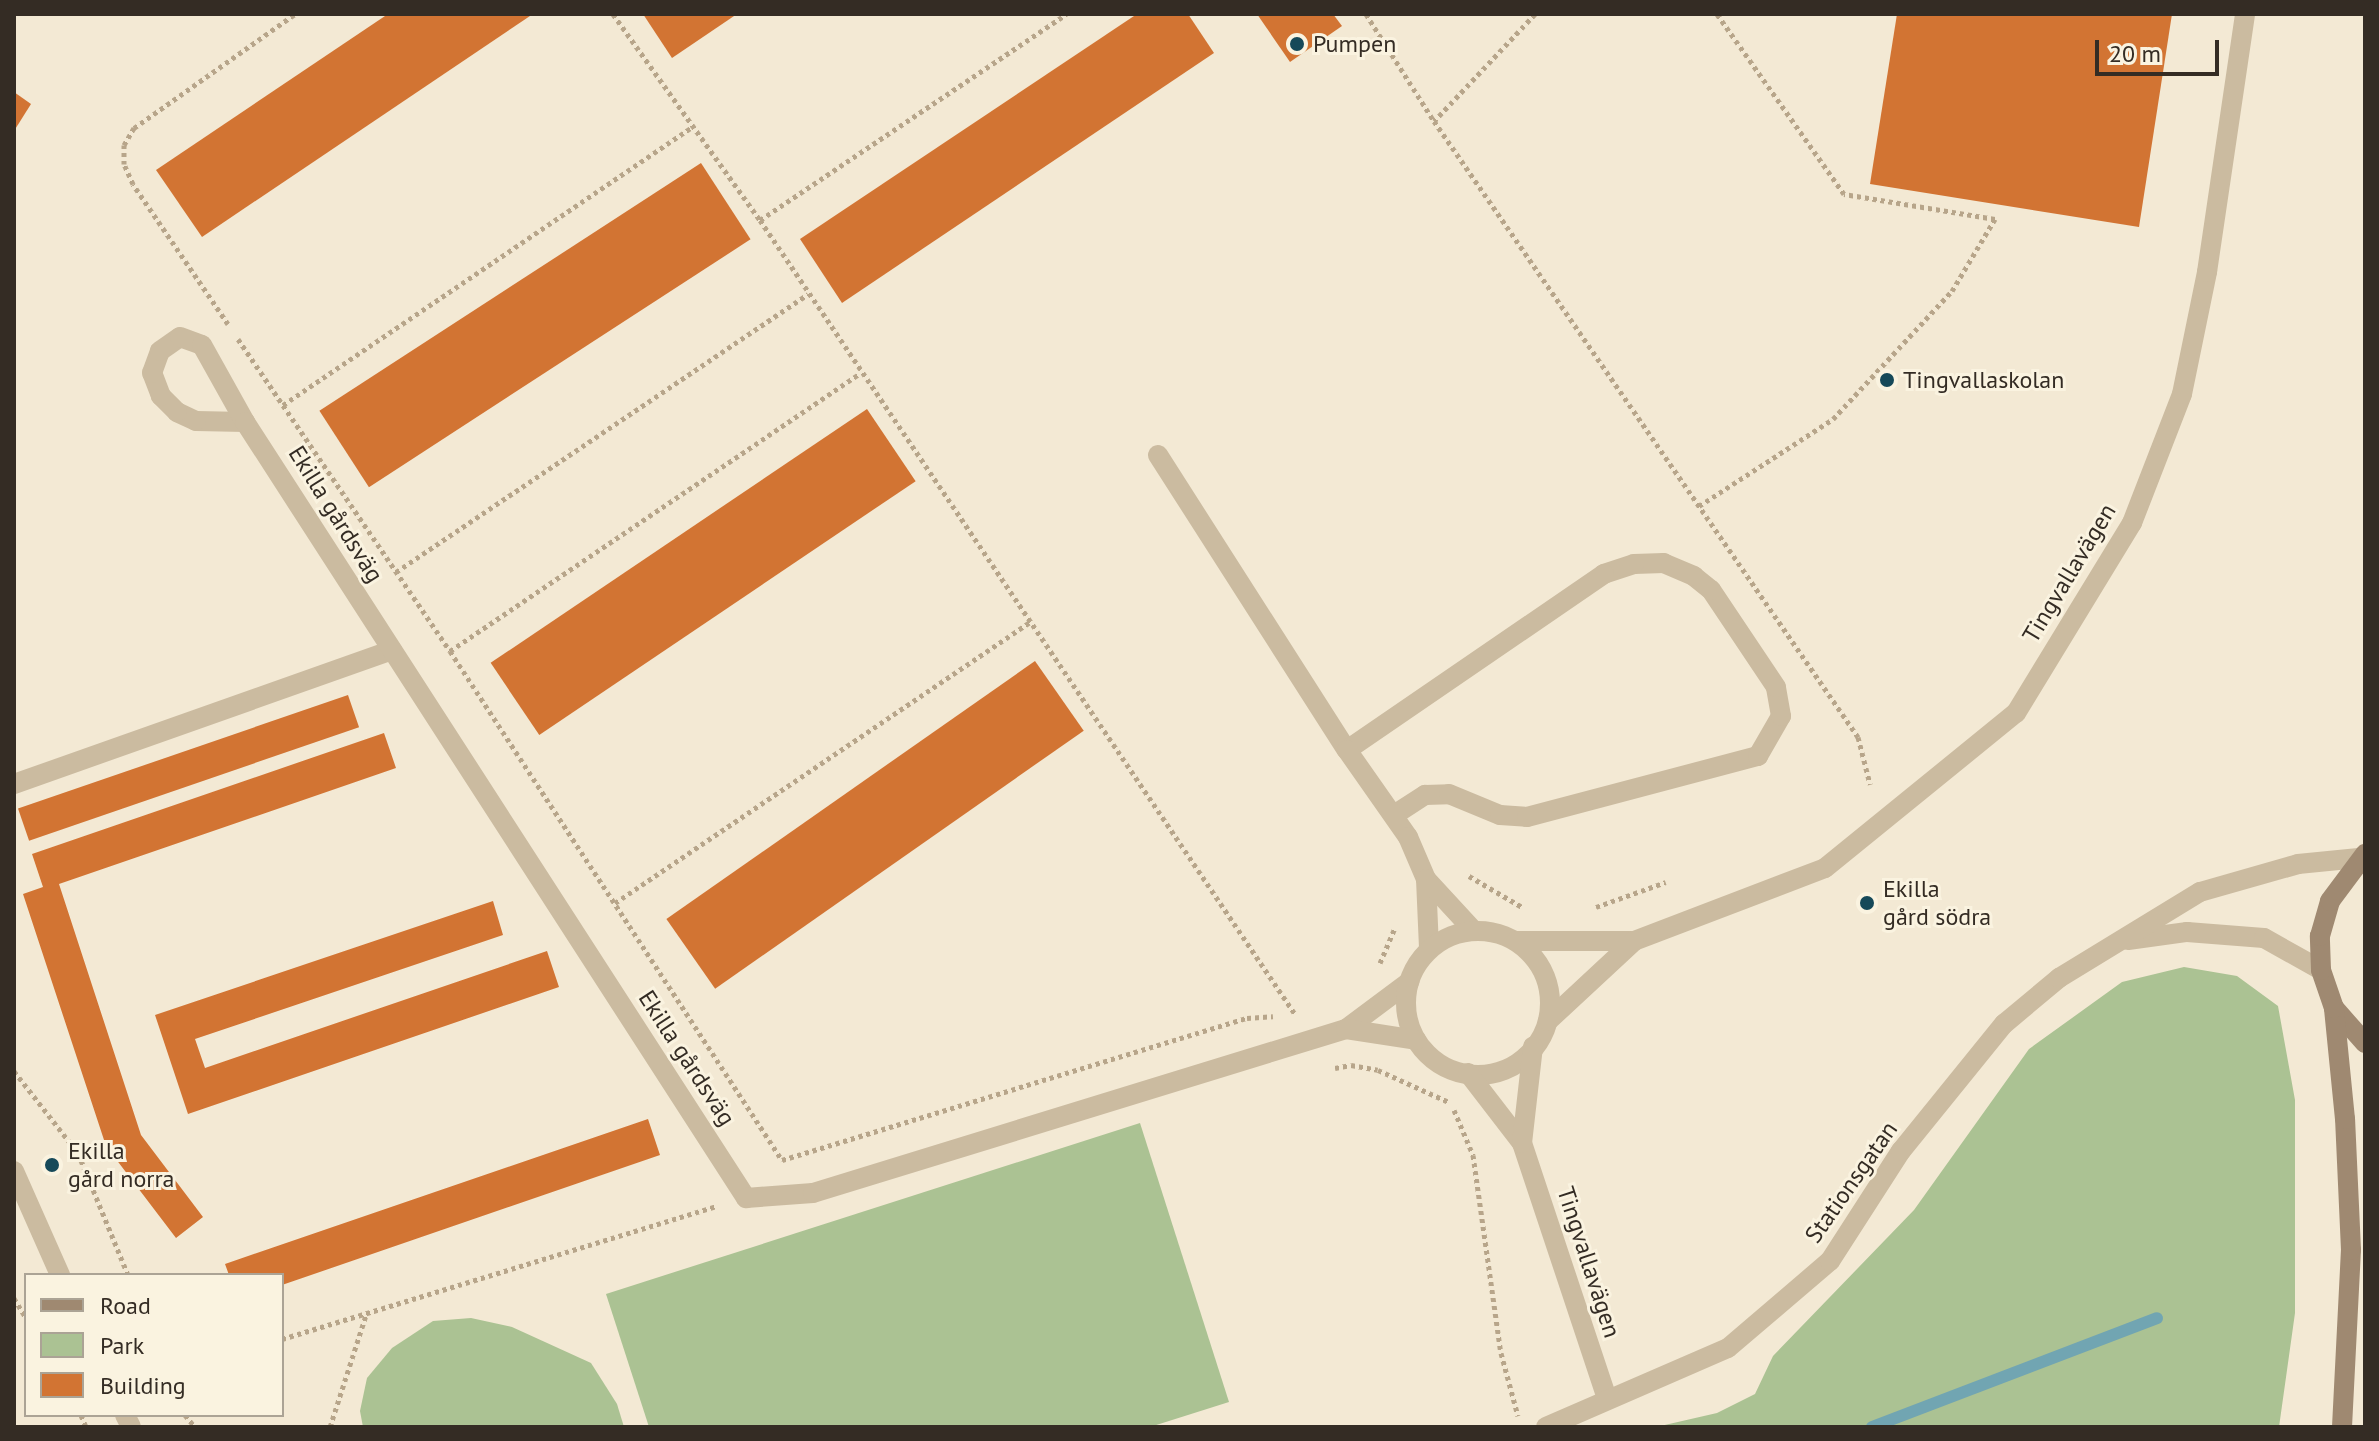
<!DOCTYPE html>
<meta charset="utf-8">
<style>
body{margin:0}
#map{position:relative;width:2379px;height:1441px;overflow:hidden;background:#f3e9d4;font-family:"PT Sans",sans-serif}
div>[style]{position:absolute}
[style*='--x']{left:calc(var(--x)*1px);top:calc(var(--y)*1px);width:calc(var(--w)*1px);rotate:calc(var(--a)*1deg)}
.green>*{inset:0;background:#abc293}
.stream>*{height:12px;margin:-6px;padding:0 6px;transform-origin:6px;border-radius:6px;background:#71a5b2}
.building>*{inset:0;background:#d27433;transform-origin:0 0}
.path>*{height:5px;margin-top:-2.5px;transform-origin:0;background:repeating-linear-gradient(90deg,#b7a58a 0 4px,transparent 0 8px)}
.service>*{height:20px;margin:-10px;padding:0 10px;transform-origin:10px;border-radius:10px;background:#cbbba0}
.minor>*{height:20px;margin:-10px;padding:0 10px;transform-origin:10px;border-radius:10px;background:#cbbba0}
.minor>.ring{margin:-10px;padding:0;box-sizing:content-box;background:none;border:20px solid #cbbba0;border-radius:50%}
.tertiary>*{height:20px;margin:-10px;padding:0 10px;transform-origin:10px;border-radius:10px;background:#cbbba0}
.secondary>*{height:20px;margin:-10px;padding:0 10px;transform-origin:10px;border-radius:10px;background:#9f8971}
.dots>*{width:22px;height:22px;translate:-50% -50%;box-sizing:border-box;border:4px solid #faf3e0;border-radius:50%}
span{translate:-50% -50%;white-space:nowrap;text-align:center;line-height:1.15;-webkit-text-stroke:6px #faf3e0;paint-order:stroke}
.poi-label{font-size:24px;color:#342c24}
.left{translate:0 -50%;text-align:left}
.street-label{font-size:24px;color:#342c24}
.frame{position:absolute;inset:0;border:16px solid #342c24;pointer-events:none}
.legend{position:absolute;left:24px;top:1273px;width:260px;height:144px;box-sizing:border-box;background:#faf3e0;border:2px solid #aba395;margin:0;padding:10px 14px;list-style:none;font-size:24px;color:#342c24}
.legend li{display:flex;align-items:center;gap:16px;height:40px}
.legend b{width:40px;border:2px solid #aba395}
.scale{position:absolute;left:2095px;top:40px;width:124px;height:36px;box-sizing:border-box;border:4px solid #342c24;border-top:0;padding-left:10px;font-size:24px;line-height:28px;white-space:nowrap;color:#342c24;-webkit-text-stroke:6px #faf3e0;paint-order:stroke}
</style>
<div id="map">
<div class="green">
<div style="clip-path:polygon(2184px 967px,2237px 976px,2278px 1006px,2295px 1100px,2295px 1313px,2279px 1427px,1656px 1427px,1717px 1413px,1755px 1394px,1773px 1356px,1914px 1210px,2029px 1049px,2122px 982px)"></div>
<div style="clip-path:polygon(1140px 1123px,1229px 1402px,1150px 1427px,649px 1427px,606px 1294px)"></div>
<div style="clip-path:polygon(471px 1318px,512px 1327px,591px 1363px,617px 1404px,624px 1427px,363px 1427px,360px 1411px,367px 1378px,392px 1348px,433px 1321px)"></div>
</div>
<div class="stream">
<div style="--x:1872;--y:1427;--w:305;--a:-20.9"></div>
</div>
<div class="building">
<div style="clip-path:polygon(388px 14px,533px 14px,202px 237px,156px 170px)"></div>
<div style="clip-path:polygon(643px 14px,737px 14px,672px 58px)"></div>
<div style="clip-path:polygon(1137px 14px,1188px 14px,1214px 53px,842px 303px,800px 239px)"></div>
<div style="clip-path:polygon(1257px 14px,1333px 14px,1342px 26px,1290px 62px)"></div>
<div style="clip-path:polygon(1897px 14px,2172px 14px,2139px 227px,1870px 184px)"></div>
<div style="clip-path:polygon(14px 92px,31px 104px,14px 131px)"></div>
<div style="left:701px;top:163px;width:91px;height:455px;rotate:57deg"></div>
<div style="left:867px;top:409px;width:87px;height:454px;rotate:56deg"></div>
<div style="left:1035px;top:661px;width:85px;height:450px;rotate:55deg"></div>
<div style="left:348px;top:695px;width:34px;height:349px;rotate:71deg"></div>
<div style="clip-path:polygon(384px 733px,396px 768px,59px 884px,141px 1135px,203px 1217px,176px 1238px,106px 1146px,23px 894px,43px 887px,32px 854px)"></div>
<div style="clip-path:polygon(493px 901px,503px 935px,195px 1039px,205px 1068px,547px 951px,559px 987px,188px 1114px,155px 1015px)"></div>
<div style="clip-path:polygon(648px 1119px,660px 1155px,282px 1285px,282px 1275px,229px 1275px,225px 1264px)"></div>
</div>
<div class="path">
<div style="--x:613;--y:14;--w:253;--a:54.5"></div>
<div style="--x:760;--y:220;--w:957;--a:56.03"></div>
<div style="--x:1366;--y:14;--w:127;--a:57.6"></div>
<div style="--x:1535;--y:14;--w:147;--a:133.3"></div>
<div style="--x:1434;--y:121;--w:748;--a:55.46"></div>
<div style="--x:1858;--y:737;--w:49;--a:75.7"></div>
<div style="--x:760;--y:220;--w:369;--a:-33.9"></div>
<div style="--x:228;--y:324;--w:169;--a:-124.2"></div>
<div style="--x:133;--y:184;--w:22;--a:-114"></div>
<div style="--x:124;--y:164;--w:19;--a:-90"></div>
<div style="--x:124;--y:145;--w:20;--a:-60"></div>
<div style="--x:134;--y:128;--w:197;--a:-35.3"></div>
<div style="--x:238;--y:339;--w:377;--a:55.8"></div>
<div style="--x:450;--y:651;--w:494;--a:-34.1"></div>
<div style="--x:283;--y:405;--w:496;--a:-34.2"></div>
<div style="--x:1699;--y:506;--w:160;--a:-33"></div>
<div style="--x:1833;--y:419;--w:175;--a:-47.1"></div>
<div style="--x:1952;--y:291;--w:84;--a:-59.2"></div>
<div style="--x:1995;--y:219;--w:153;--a:-170.6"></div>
<div style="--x:1844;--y:194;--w:220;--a:-125.2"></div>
<div style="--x:396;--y:572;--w:497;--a:-34"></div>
<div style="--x:450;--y:651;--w:608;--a:56.89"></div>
<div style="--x:782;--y:1160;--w:486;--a:-17"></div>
<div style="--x:1247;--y:1018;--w:26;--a:-4"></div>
<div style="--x:1469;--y:876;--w:61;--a:30.3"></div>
<div style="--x:615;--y:903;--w:501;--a:-34.1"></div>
<div style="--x:1596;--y:907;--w:74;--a:-19.7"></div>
<div style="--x:1380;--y:963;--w:38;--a:-67"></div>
<div style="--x:1335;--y:1068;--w:16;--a:-11"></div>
<div style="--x:1351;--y:1065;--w:27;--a:10"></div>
<div style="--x:1378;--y:1070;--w:78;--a:24.3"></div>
<div style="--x:14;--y:1071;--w:104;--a:52"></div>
<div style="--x:78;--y:1153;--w:132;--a:67.7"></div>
<div style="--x:1454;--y:1110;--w:49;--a:67.1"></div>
<div style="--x:1473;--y:1155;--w:200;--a:82"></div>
<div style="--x:1501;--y:1353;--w:65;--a:74.9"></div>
<div style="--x:14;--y:1298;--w:23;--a:59"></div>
<div style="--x:282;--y:1339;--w:455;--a:-17"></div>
<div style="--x:81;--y:1415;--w:13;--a:67"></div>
<div style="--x:185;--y:1415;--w:16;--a:50"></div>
<div style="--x:330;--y:1427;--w:118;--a:-72.2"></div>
</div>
<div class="service">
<div style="--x:1158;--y:455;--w:350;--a:57.4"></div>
<div style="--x:14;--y:784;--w:401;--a:-19.5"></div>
<div style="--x:1394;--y:815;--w:37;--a:-33"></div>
<div style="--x:1425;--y:795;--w:24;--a:-2"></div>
<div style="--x:1449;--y:794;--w:55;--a:22.4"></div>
<div style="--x:1500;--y:815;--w:27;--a:4"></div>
<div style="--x:1527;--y:817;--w:239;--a:-14.8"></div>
<div style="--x:1758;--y:756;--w:46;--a:-60.1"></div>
<div style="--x:1781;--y:716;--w:29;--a:-100"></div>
<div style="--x:1776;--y:687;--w:117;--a:-123.8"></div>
<div style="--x:1711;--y:590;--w:22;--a:-141"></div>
<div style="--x:1694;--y:576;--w:33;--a:-157"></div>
<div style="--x:1664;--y:563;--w:30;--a:178"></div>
<div style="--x:1634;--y:564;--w:32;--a:162"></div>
<div style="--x:1604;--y:574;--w:311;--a:145.6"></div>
<div style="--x:1347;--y:750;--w:106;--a:55"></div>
<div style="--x:1408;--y:837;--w:46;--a:66.8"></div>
</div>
<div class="minor">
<div style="--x:245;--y:422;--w:49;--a:-178.8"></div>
<div style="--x:196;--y:421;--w:21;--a:-155"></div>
<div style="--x:177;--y:412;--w:23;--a:-135"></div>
<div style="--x:161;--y:396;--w:25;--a:-111"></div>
<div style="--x:152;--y:373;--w:23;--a:-70"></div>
<div style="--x:160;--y:351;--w:24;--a:-35"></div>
<div style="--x:180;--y:337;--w:23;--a:20"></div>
<div style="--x:202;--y:345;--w:88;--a:60.8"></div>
<div style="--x:245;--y:422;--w:924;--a:57.15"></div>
<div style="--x:746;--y:1198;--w:67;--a:-4.3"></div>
<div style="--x:813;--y:1193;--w:558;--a:-17.1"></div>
<div style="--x:1346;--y:1029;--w:79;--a:-36.7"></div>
<div style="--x:1426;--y:879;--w:69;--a:87.5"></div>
<div style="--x:1426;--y:879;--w:69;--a:47.3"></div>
<div class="ring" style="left:1406px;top:931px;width:124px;height:124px"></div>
<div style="--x:1516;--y:941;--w:118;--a:0"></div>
<div style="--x:1634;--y:941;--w:204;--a:-20.9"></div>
<div style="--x:1825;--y:868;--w:246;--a:-39.1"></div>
<div style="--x:2016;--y:713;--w:223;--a:-58.6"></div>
<div style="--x:2132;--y:523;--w:138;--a:-68.8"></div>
<div style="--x:2182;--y:394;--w:125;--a:-78.4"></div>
<div style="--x:2207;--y:272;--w:261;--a:-81.6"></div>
<div style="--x:1548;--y:1021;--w:117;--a:-42.9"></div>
<div style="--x:1346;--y:1029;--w:71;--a:8.9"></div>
<div style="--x:1468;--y:1073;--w:88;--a:52.4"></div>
<div style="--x:1522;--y:1143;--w:269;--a:71.6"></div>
<div style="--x:1522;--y:1143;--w:97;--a:-83.5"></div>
</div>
<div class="tertiary">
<div style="--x:2128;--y:940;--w:60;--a:-7.7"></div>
<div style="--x:2187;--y:932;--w:77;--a:4.5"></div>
<div style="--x:2264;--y:938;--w:65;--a:29.3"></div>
<div style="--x:14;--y:1171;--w:114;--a:66.1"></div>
<div style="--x:125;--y:1415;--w:13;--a:63"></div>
<div style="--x:1546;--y:1427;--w:198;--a:-23.5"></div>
<div style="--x:1728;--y:1348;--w:134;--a:-40.5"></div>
<div style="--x:1830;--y:1261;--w:131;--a:-57.2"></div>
<div style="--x:1901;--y:1151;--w:164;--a:-51"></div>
<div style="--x:2004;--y:1024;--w:72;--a:-39.9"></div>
<div style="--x:2059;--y:978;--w:165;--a:-31.4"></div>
<div style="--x:2200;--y:892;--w:102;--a:-15.9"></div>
<div style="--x:2298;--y:864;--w:61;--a:-5.6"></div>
</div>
<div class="secondary">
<div style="--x:2334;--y:1008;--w:47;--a:48.5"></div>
<div style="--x:2342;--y:1427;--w:177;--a:-87.1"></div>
<div style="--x:2351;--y:1250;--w:131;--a:-92.6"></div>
<div style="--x:2345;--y:1119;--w:112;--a:-95.7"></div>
<div style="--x:2334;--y:1008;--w:40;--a:-108.9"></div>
<div style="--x:2321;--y:970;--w:34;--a:-92"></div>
<div style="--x:2320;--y:936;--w:36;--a:-74"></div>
<div style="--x:2330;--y:901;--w:59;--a:-53.3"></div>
</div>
<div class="dots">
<div style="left:1297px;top:44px;background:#164959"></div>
<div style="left:1887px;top:380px;background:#164959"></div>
<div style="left:1867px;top:903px;background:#164959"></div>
<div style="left:52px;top:1165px;background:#164959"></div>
</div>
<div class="poi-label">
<span class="left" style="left:1313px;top:44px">Pumpen</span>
<span class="left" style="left:1903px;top:380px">Tingvallaskolan</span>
<span class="left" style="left:1883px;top:903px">Ekilla<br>gård södra</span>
<span class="left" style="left:68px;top:1165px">Ekilla<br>gård norra</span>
</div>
<div class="street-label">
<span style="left:336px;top:514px;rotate:58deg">Ekilla gårdsväg</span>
<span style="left:2069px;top:573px;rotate:-59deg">Tingvallavägen</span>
<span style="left:687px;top:1058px;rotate:57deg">Ekilla gårdsväg</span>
<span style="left:1851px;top:1182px;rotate:-55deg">Stationsgatan</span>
<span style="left:1589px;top:1262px;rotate:72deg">Tingvallavägen</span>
</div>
<div class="frame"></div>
<ul class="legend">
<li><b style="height:10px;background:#9f8971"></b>Road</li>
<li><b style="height:22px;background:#abc293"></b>Park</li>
<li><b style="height:22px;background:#d27433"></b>Building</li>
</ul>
<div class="scale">20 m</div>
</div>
